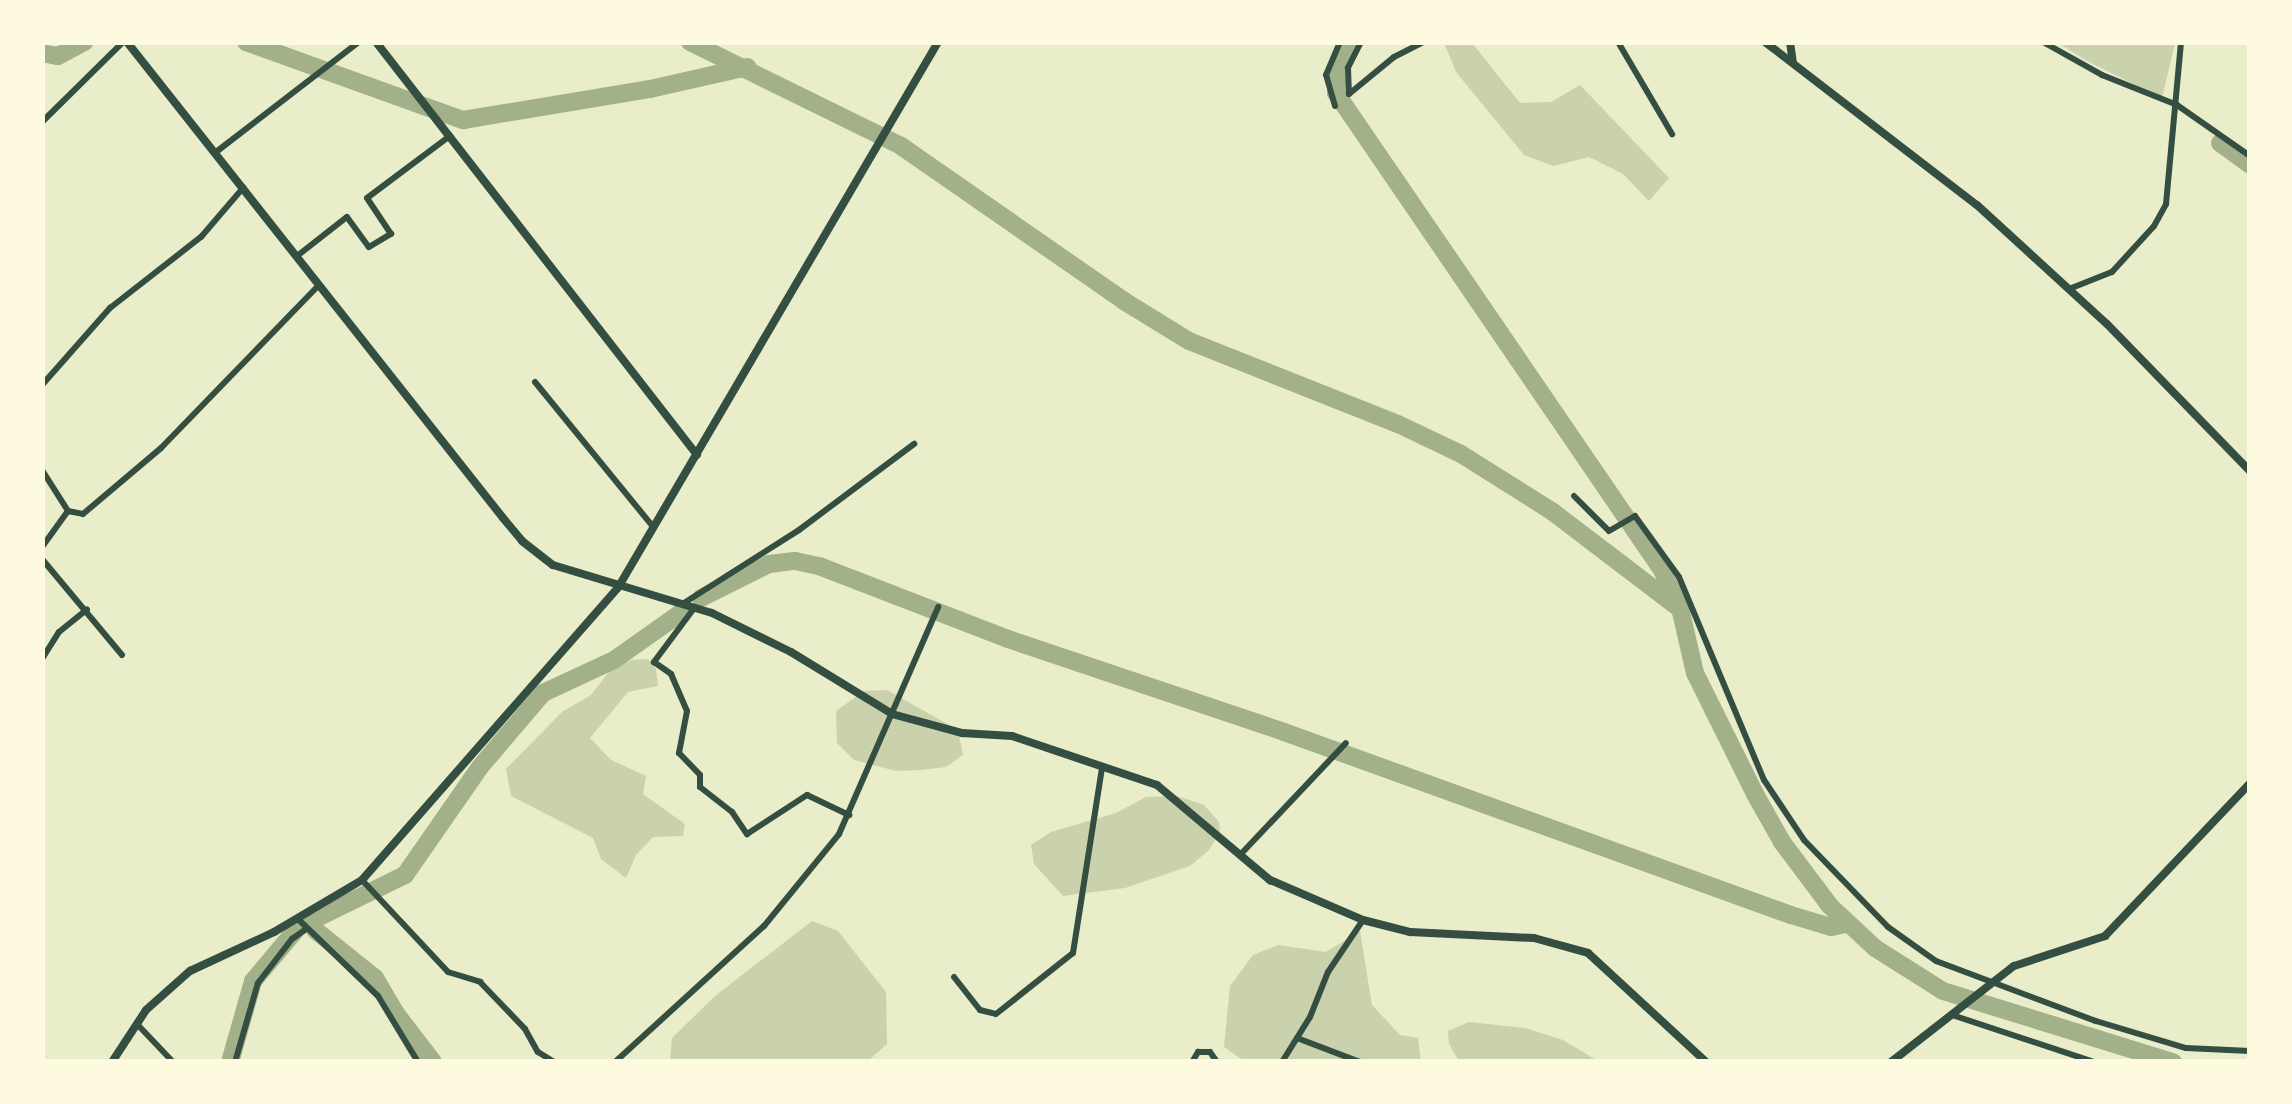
<!DOCTYPE html>
<style>
body{margin:0}
#map{position:relative;width:2292px;height:1104px;overflow:hidden;background:#e9edc9;font-family:Mulish,sans-serif}
div>[style]{position:absolute}
[style*='--x']{left:calc(var(--x)*1px);top:calc(var(--y)*1px);width:calc(var(--w)*1px);rotate:calc(var(--a)*1deg)}
.green>*{inset:0;background:#cad2ad}
.river>*{height:18px;margin:-9px;padding:0 9px;transform-origin:9px;border-radius:9px;background:#a3b18a}
.minor>*{height:6px;margin:-3px;padding:0 3px;transform-origin:3px;border-radius:3px;background:#344e41}
.tertiary>*{height:8px;margin:-4px;padding:0 4px;transform-origin:4px;border-radius:4px;background:#344e41}
.secondary>*{height:8px;margin:-4px;padding:0 4px;transform-origin:4px;border-radius:4px;background:#344e41}
span{translate:-50% -50%;white-space:nowrap;text-align:center;line-height:1.15;-webkit-text-stroke:8px #fefae0;paint-order:stroke}
.frame{position:absolute;inset:0;border:45px solid #fefae0;pointer-events:none}
</style>
<div id="map">
<div class="green">
<div style="clip-path:polygon(1472px 43px,1520px 103px,1551px 102px,1580px 85px,1669px 178px,1649px 201px,1623px 174px,1589px 157px,1554px 166px,1524px 155px,1456px 72px,1445px 45px)"></div>
<div style="clip-path:polygon(2058px 43px,2175px 43px,2162px 98px,2087px 61px)"></div>
<div style="clip-path:polygon(648px 659px,656px 669px,658px 686px,628px 692px,590px 738px,611px 760px,646px 776px,643px 794px,685px 824px,683px 836px,653px 837px,636px 855px,626px 878px,601px 859px,593px 838px,511px 796px,506px 769px,562px 712px,591px 695px,612px 668px,631px 660px)"></div>
<div style="clip-path:polygon(887px 690px,958px 730px,963px 755px,946px 767px,920px 770px,896px 771px,854px 760px,837px 743px,836px 711px,864px 691px)"></div>
<div style="clip-path:polygon(1177px 796px,1204px 805px,1219px 822px,1220px 832px,1209px 850px,1190px 866px,1125px 888px,1063px 896px,1034px 864px,1031px 845px,1051px 832px,1116px 813px,1146px 797px)"></div>
<div style="clip-path:polygon(812px 921px,838px 931px,886px 992px,887px 1044px,868px 1061px,670px 1061px,672px 1038px,715px 996px)"></div>
<div style="clip-path:polygon(1360px 931px,1372px 1005px,1400px 1035px,1418px 1038px,1421px 1062px,1244px 1061px,1224px 1047px,1230px 986px,1253px 955px,1278px 945px,1326px 952px)"></div>
<div style="clip-path:polygon(1469px 1022px,1525px 1028px,1563px 1040px,1598px 1061px,1459px 1061px,1449px 1044px,1448px 1031px)"></div>
</div>
<div class="river">
<div style="--x:246;--y:42;--w:231;--a:19.8"></div>
<div style="--x:463;--y:120;--w:190;--a:-9.4"></div>
<div style="--x:650;--y:89;--w:100;--a:-12.7"></div>
<div style="--x:690;--y:42;--w:235;--a:26.2"></div>
<div style="--x:901;--y:146;--w:272;--a:34.8"></div>
<div style="--x:1124;--y:301;--w:76;--a:31.6"></div>
<div style="--x:1189;--y:341;--w:225;--a:21.7"></div>
<div style="--x:1398;--y:424;--w:70;--a:25.5"></div>
<div style="--x:1461;--y:454;--w:109;--a:32.2"></div>
<div style="--x:1553;--y:512;--w:158;--a:37.3"></div>
<div style="--x:1353;--y:42;--w:27;--a:121"></div>
<div style="--x:1339;--y:65;--w:28;--a:96"></div>
<div style="--x:1336;--y:93;--w:578;--a:55.65"></div>
<div style="--x:1662;--y:570;--w:42;--a:64.7"></div>
<div style="--x:1680;--y:608;--w:67;--a:77"></div>
<div style="--x:1695;--y:673;--w:135;--a:63.6"></div>
<div style="--x:1755;--y:794;--w:55;--a:60.6"></div>
<div style="--x:1782;--y:842;--w:80;--a:53.1"></div>
<div style="--x:1830;--y:906;--w:62;--a:43"></div>
<div style="--x:1875;--y:948;--w:80;--a:32.3"></div>
<div style="--x:1943;--y:991;--w:241;--a:17.2"></div>
<div style="--x:42;--y:53;--w:16;--a:11"></div>
<div style="--x:58;--y:56;--w:30;--a:-28"></div>
<div style="--x:2220;--y:143;--w:37;--a:36"></div>
<div style="--x:701;--y:598;--w:76;--a:-26.6"></div>
<div style="--x:769;--y:564;--w:26;--a:-7"></div>
<div style="--x:795;--y:561;--w:25;--a:12"></div>
<div style="--x:819;--y:566;--w:203;--a:21.1"></div>
<div style="--x:1008;--y:639;--w:291;--a:18.6"></div>
<div style="--x:1284;--y:732;--w:539;--a:19.85"></div>
<div style="--x:1791;--y:915;--w:42;--a:16.7"></div>
<div style="--x:1831;--y:927;--w:14;--a:-12"></div>
<div style="--x:309;--y:922;--w:107;--a:-26.1"></div>
<div style="--x:405;--y:875;--w:131;--a:-55.2"></div>
<div style="--x:480;--y:767;--w:97;--a:-49.6"></div>
<div style="--x:543;--y:693;--w:78;--a:-24.9"></div>
<div style="--x:614;--y:660;--w:83;--a:-35.2"></div>
<div style="--x:315;--y:930;--w:77;--a:38.7"></div>
<div style="--x:375;--y:978;--w:43;--a:59.3"></div>
<div style="--x:397;--y:1015;--w:59;--a:52.5"></div>
<div style="--x:230;--y:1062;--w:84;--a:-74.1"></div>
<div style="--x:253;--y:981;--w:65;--a:-50"></div>
</div>
<div class="minor">
<div style="--x:1361;--y:42;--w:29;--a:117"></div>
<div style="--x:1348;--y:68;--w:26;--a:88"></div>
<div style="--x:1349;--y:94;--w:58;--a:-39.4"></div>
<div style="--x:1394;--y:57;--w:34;--a:-27"></div>
<div style="--x:1618;--y:42;--w:107;--a:59.6"></div>
<div style="--x:2043;--y:42;--w:68;--a:29.2"></div>
<div style="--x:2102;--y:75;--w:81;--a:21.8"></div>
<div style="--x:2177;--y:105;--w:89;--a:34.9"></div>
<div style="--x:1335;--y:106;--w:32;--a:-106"></div>
<div style="--x:1326;--y:75;--w:36;--a:-67"></div>
<div style="--x:42;--y:122;--w:114;--a:-44.6"></div>
<div style="--x:216;--y:152;--w:180;--a:-37.6"></div>
<div style="--x:297;--y:256;--w:63;--a:-38"></div>
<div style="--x:347;--y:217;--w:37;--a:54"></div>
<div style="--x:369;--y:247;--w:26;--a:-31"></div>
<div style="--x:391;--y:234;--w:43;--a:-123.7"></div>
<div style="--x:367;--y:198;--w:104;--a:-36.8"></div>
<div style="--x:2069;--y:289;--w:46;--a:-21.6"></div>
<div style="--x:2112;--y:272;--w:62;--a:-47.6"></div>
<div style="--x:2154;--y:226;--w:25;--a:-61"></div>
<div style="--x:2166;--y:204;--w:163;--a:-84.7"></div>
<div style="--x:535;--y:382;--w:188;--a:50.8"></div>
<div style="--x:42;--y:385;--w:103;--a:-48.6"></div>
<div style="--x:110;--y:308;--w:115;--a:-38"></div>
<div style="--x:201;--y:237;--w:65;--a:-49.4"></div>
<div style="--x:42;--y:470;--w:49;--a:57.6"></div>
<div style="--x:1574;--y:496;--w:49;--a:45"></div>
<div style="--x:1609;--y:531;--w:30;--a:-30"></div>
<div style="--x:1635;--y:516;--w:75;--a:54.2"></div>
<div style="--x:1679;--y:577;--w:220;--a:67.3"></div>
<div style="--x:1764;--y:780;--w:72;--a:56.3"></div>
<div style="--x:1804;--y:840;--w:121;--a:46"></div>
<div style="--x:1888;--y:927;--w:59;--a:35.3"></div>
<div style="--x:1936;--y:961;--w:171;--a:20.6"></div>
<div style="--x:2096;--y:1021;--w:94;--a:16.7"></div>
<div style="--x:2186;--y:1048;--w:64;--a:2.7"></div>
<div style="--x:68;--y:511;--w:15;--a:11"></div>
<div style="--x:83;--y:514;--w:102;--a:-40.2"></div>
<div style="--x:161;--y:448;--w:227;--a:-45.9"></div>
<div style="--x:42;--y:547;--w:44;--a:-54.2"></div>
<div style="--x:42;--y:559;--w:125;--a:50.2"></div>
<div style="--x:684;--y:603;--w:136;--a:-32.4"></div>
<div style="--x:799;--y:530;--w:144;--a:-36.8"></div>
<div style="--x:695;--y:607;--w:69;--a:126.7"></div>
<div style="--x:654;--y:662;--w:21;--a:35"></div>
<div style="--x:671;--y:674;--w:40;--a:66.6"></div>
<div style="--x:687;--y:711;--w:43;--a:100.8"></div>
<div style="--x:679;--y:753;--w:30;--a:46"></div>
<div style="--x:700;--y:775;--w:12;--a:90"></div>
<div style="--x:700;--y:787;--w:41;--a:38"></div>
<div style="--x:732;--y:812;--w:27;--a:56"></div>
<div style="--x:747;--y:834;--w:72;--a:-33"></div>
<div style="--x:807;--y:795;--w:47;--a:25.5"></div>
<div style="--x:42;--y:659;--w:32;--a:-58"></div>
<div style="--x:59;--y:632;--w:36;--a:-39"></div>
<div style="--x:1240;--y:855;--w:154;--a:-46.6"></div>
<div style="--x:362;--y:880;--w:126;--a:46.9"></div>
<div style="--x:448;--y:972;--w:34;--a:17"></div>
<div style="--x:480;--y:982;--w:65;--a:46.2"></div>
<div style="--x:525;--y:1029;--w:26;--a:61"></div>
<div style="--x:538;--y:1052;--w:19;--a:32"></div>
<div style="--x:298;--y:919;--w:111;--a:43.9"></div>
<div style="--x:378;--y:996;--w:77;--a:58.8"></div>
<div style="--x:954;--y:977;--w:42;--a:51.8"></div>
<div style="--x:980;--y:1010;--w:16;--a:14"></div>
<div style="--x:996;--y:1014;--w:98;--a:-38.4"></div>
<div style="--x:1073;--y:953;--w:188;--a:-81.1"></div>
<div style="--x:1952;--y:1015;--w:150;--a:18.3"></div>
<div style="--x:137;--y:1024;--w:52;--a:46.5"></div>
<div style="--x:1297;--y:1038;--w:67;--a:20.9"></div>
<div style="--x:235;--y:1062;--w:82;--a:-73.8"></div>
<div style="--x:258;--y:983;--w:56;--a:-52.3"></div>
<div style="--x:292;--y:939;--w:16;--a:-35"></div>
<div style="--x:615;--y:1062;--w:202;--a:-42.4"></div>
<div style="--x:764;--y:926;--w:119;--a:-50.8"></div>
<div style="--x:839;--y:834;--w:248;--a:-66.4"></div>
<div style="--x:1192;--y:1062;--w:12;--a:-59"></div>
<div style="--x:1198;--y:1052;--w:12;--a:0"></div>
<div style="--x:1210;--y:1052;--w:12;--a:55"></div>
<div style="--x:1282;--y:1062;--w:53;--a:-58.1"></div>
<div style="--x:1310;--y:1017;--w:48;--a:-68.2"></div>
<div style="--x:1328;--y:972;--w:63;--a:-56.1"></div>
</div>
<div class="tertiary">
<div style="--x:376;--y:42;--w:523;--a:52.14"></div>
<div style="--x:1765;--y:42;--w:267;--a:37.6"></div>
<div style="--x:1977;--y:205;--w:176;--a:42.5"></div>
<div style="--x:2107;--y:324;--w:205;--a:45.8"></div>
<div style="--x:1790;--y:42;--w:21;--a:82"></div>
<div style="--x:1891;--y:1062;--w:156;--a:-38"></div>
<div style="--x:2014;--y:966;--w:96;--a:-18.2"></div>
<div style="--x:2105;--y:936;--w:211;--a:-46.5"></div>
</div>
<div class="secondary">
<div style="--x:127;--y:42;--w:607;--a:51.69"></div>
<div style="--x:503;--y:518;--w:30;--a:50"></div>
<div style="--x:522;--y:541;--w:39;--a:38"></div>
<div style="--x:553;--y:565;--w:166;--a:16.8"></div>
<div style="--x:712;--y:613;--w:88;--a:26.3"></div>
<div style="--x:791;--y:652;--w:119;--a:31.5"></div>
<div style="--x:892;--y:714;--w:73;--a:15.2"></div>
<div style="--x:962;--y:733;--w:50;--a:3.4"></div>
<div style="--x:1012;--y:736;--w:153;--a:18.7"></div>
<div style="--x:1157;--y:785;--w:148;--a:40.1"></div>
<div style="--x:1270;--y:880;--w:101;--a:23.3"></div>
<div style="--x:1363;--y:920;--w:49;--a:14.3"></div>
<div style="--x:1410;--y:932;--w:124;--a:2.8"></div>
<div style="--x:1534;--y:938;--w:56;--a:15.5"></div>
<div style="--x:1588;--y:953;--w:161;--a:42.7"></div>
<div style="--x:112;--y:1062;--w:62;--a:-56.8"></div>
<div style="--x:146;--y:1010;--w:59;--a:-41.6"></div>
<div style="--x:190;--y:971;--w:93;--a:-24.9"></div>
<div style="--x:274;--y:932;--w:102;--a:-30.6"></div>
<div style="--x:362;--y:880;--w:390;--a:-48.8"></div>
<div style="--x:619;--y:586;--w:631;--a:-59.61"></div>
</div>
<div class="frame"></div>
</div>
